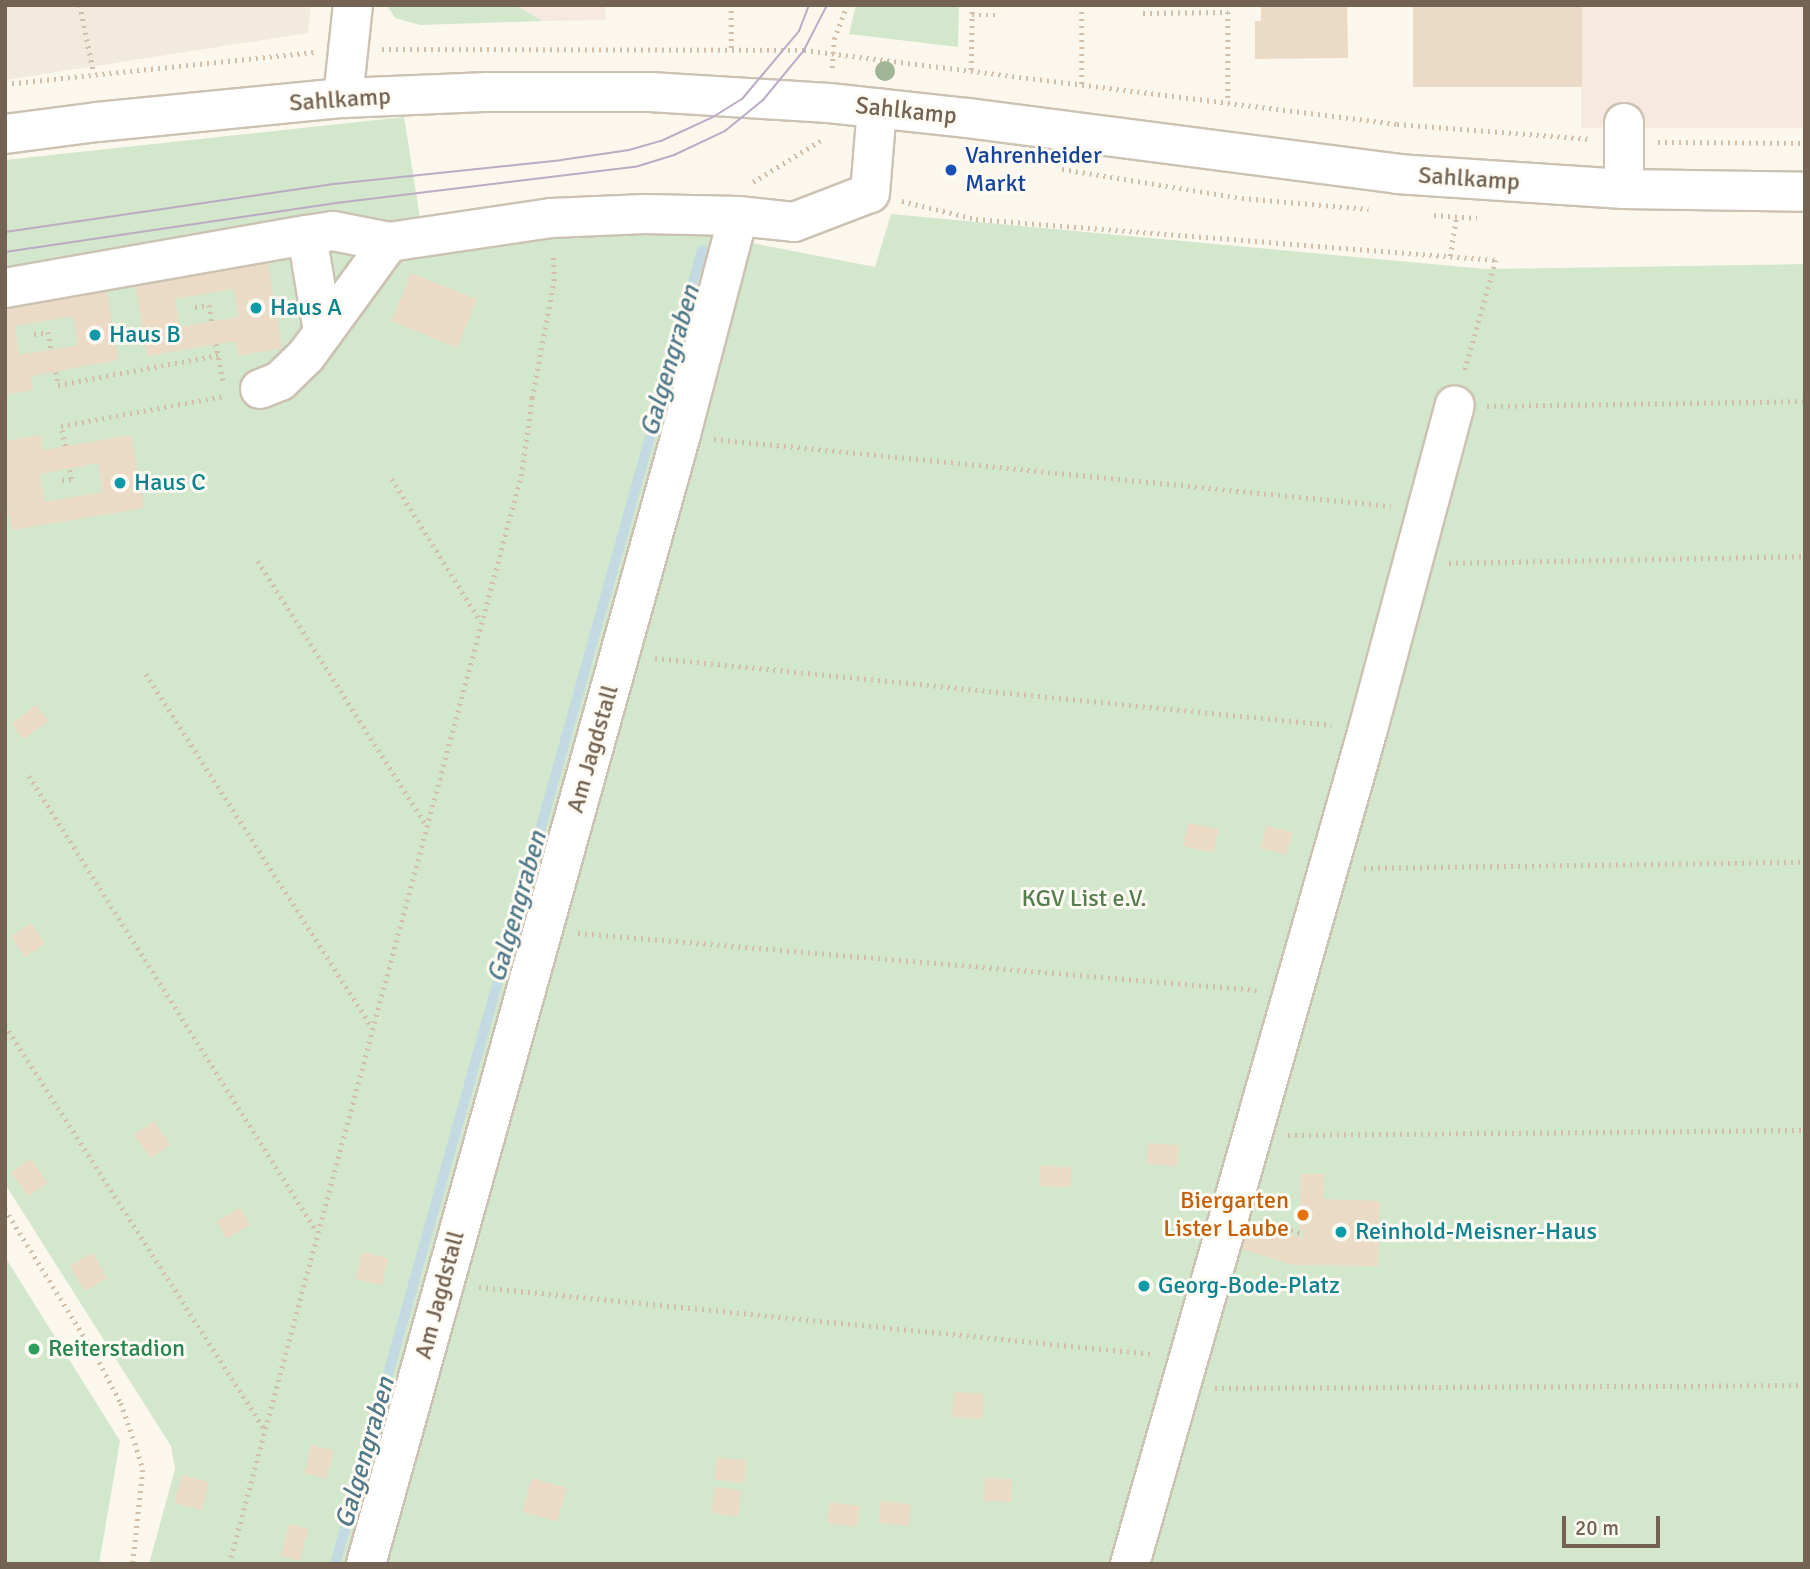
<!DOCTYPE html>
<style>
body{margin:0}
#map{position:relative;width:1810px;height:1569px;overflow:hidden;background:#fbf7ed;font-family:Signika,sans-serif}
div>[style]{position:absolute}
[style*='--x']{left:calc(var(--x)*1px);top:calc(var(--y)*1px);width:calc(var(--w)*1px);rotate:calc(var(--a)*1deg)}
.residential>*{inset:0;background:#f2eadc}
.commercial>*{inset:0;background:#f6e9df;transform-origin:0 0}
.green>*{inset:0;background:#d3e7cc}
.stream>*{height:10px;margin:-5px;padding:0 5px;transform-origin:5px;border-radius:5px;background:#c3dae3}
.building>*{inset:0;background:#ebdac5;transform-origin:0 0}
.path>*{height:4.5px;margin-top:-2.25px;transform-origin:0;background:repeating-linear-gradient(90deg,#d2bfaa 0 2px,transparent 0 7px)}
.roads{filter:drop-shadow(2px 0 #ccc2b3) drop-shadow(-2px 0 #ccc2b3) drop-shadow(0 2px #ccc2b3) drop-shadow(0 -2px #ccc2b3)}
.minor>*{height:38px;margin:-19px;padding:0 19px;transform-origin:19px;border-radius:19px;background:#fff}
.tram>*{height:2px;margin:-1px;padding:0 1px;transform-origin:1px;border-radius:1px;background:#bcabc4}
.trees>*{width:20px;height:20px;margin:-10px;border-radius:50%;background:#a0b496}
.dots>*{width:19px;height:19px;translate:-50% -50%;box-sizing:border-box;border:4px solid #fdfbf3;border-radius:50%}
span{translate:-50% -50%;white-space:nowrap;text-align:center;line-height:1.15;-webkit-text-stroke:6px #fdfbf3;paint-order:stroke}
.street-label{font-size:24px;color:#746352}
.transit-label{font-size:24px;color:#164399}
.left{translate:0 -50%;text-align:left}
.culture-label{font-size:24px;color:#0d838f}
.park-label{font-size:24px;color:#557d4e}
.food-label{font-size:24px;color:#c56008}
.right{translate:-100% -50%;text-align:right}
.leisure-label{font-size:24px;color:#27864d}
.water-label{font-size:26px;color:#51798a;font-style:italic}
.frame{position:absolute;inset:0;border:7px solid #746352;pointer-events:none}
.scale{position:absolute;left:1562px;top:1516px;width:98px;height:32px;box-sizing:border-box;border:4px solid #746352;border-top:0;padding-left:9px;font-size:21px;line-height:24px;white-space:nowrap;color:#746352;-webkit-text-stroke:5px #fdfbf3;paint-order:stroke}
</style>
<div id="map">
<div class="residential">
<div style="clip-path:polygon(5px 5px,311px 5px,308px 33px,5px 80px)"></div>
</div>
<div class="commercial">
<div style="clip-path:polygon(515px 5px,605px 5px,606px 20px,543px 21px)"></div>
<div style="left:1581px;top:5px;width:224px;height:123px"></div>
</div>
<div class="green">
<div style="clip-path:polygon(387px 5px,515px 5px,543px 21px,420px 25px,395px 18px)"></div>
<div style="clip-path:polygon(856px 5px,959px 5px,958px 47px,849px 34px)"></div>
<div style="clip-path:polygon(404px 117px,424px 243px,640px 221px,875px 267px,891px 214px,1485px 269px,1805px 264px,1805px 1564px,149px 1564px,175px 1469px,171px 1446px,5px 1184px,5px 160px)"></div>
<div style="clip-path:polygon(5px 1257px,120px 1441px,99px 1564px,5px 1564px)"></div>
</div>
<div class="stream">
<div style="--x:335;--y:1564;--w:1364;--a:-74.39"></div>
</div>
<div class="building">
<div style="clip-path:polygon(1261px 5px,1347px 5px,1348px 58px,1255px 59px,1255px 21px,1261px 21px)"></div>
<div style="left:1413px;top:5px;width:169px;height:82px"></div>
<div style="clip-path:polygon(evenodd,267px 260px,282px 348px,238px 356px,235px 341px,147px 356px,135px 283px,267px 260px,234px 289px,239px 317px,180px 327px,175px 299px,234px 289px)"></div>
<div style="left:411px;top:273px;width:71px;height:52px;rotate:22deg"></div>
<div style="clip-path:polygon(evenodd,106px 288px,118px 360px,31px 376px,33px 390px,5px 395px,5px 305px,106px 288px,73px 316px,78px 345px,19px 355px,15px 326px,73px 316px)"></div>
<div style="clip-path:polygon(evenodd,41px 435px,43px 450px,131px 435px,144px 508px,12px 530px,5px 493px,5px 441px,41px 435px,98px 463px,103px 492px,44px 502px,40px 474px,98px 463px)"></div>
<div style="left:36px;top:705px;width:20px;height:31px;rotate:53deg"></div>
<div style="left:1188px;top:823px;width:31px;height:24px;rotate:11deg"></div>
<div style="left:1266px;top:826px;width:27px;height:23px;rotate:13deg"></div>
<div style="left:31px;top:923px;width:25px;height:24px;rotate:56deg"></div>
<div style="left:154px;top:1121px;width:29px;height:24px;rotate:56deg"></div>
<div style="left:1148px;top:1143px;width:31px;height:21px;rotate:4deg"></div>
<div style="left:31px;top:1159px;width:29px;height:24px;rotate:55deg"></div>
<div style="left:1040px;top:1166px;width:31px;height:20px;rotate:2deg"></div>
<div style="clip-path:polygon(1301px 1174px,1324px 1174px,1323px 1199px,1380px 1201px,1378px 1266px,1295px 1265px,1237px 1248px,1245px 1221px,1303px 1238px,1304px 1230px,1299px 1229px)"></div>
<div style="left:240px;top:1208px;width:20px;height:27px;rotate:60deg"></div>
<div style="left:362px;top:1252px;width:27px;height:28px;rotate:13deg"></div>
<div style="left:93px;top:1253px;width:29px;height:26px;rotate:61deg"></div>
<div style="left:954px;top:1392px;width:30px;height:25px;rotate:4deg"></div>
<div style="left:311px;top:1445px;width:23px;height:29px;rotate:13deg"></div>
<div style="left:717px;top:1457px;width:30px;height:23px;rotate:6deg"></div>
<div style="left:182px;top:1475px;width:28px;height:29px;rotate:15deg"></div>
<div style="left:532px;top:1478px;width:36px;height:35px;rotate:16deg"></div>
<div style="left:985px;top:1478px;width:27px;height:23px;rotate:2deg"></div>
<div style="left:715px;top:1487px;width:27px;height:26px;rotate:8deg"></div>
<div style="left:881px;top:1501px;width:30px;height:22px;rotate:6deg"></div>
<div style="left:830px;top:1502px;width:30px;height:21px;rotate:8deg"></div>
<div style="left:289px;top:1524px;width:20px;height:33px;rotate:15deg"></div>
</div>
<div class="path">
<div style="--x:80;--y:5;--w:70;--a:78.5"></div>
<div style="--x:1082;--y:5;--w:79;--a:90"></div>
<div style="--x:1143;--y:13;--w:85;--a:-0.7"></div>
<div style="--x:1228;--y:12;--w:91;--a:90"></div>
<div style="--x:972;--y:15;--w:27;--a:0"></div>
<div style="--x:731;--y:48;--w:43;--a:-90"></div>
<div style="--x:382;--y:49;--w:422;--a:0.1"></div>
<div style="--x:804;--y:50;--w:598;--a:7.11"></div>
<div style="--x:1397;--y:124;--w:194;--a:4.4"></div>
<div style="--x:832;--y:68;--w:29;--a:-86"></div>
<div style="--x:834;--y:39;--w:36;--a:-69"></div>
<div style="--x:971;--y:70;--w:65;--a:-89.1"></div>
<div style="--x:5;--y:84;--w:311;--a:-5.9"></div>
<div style="--x:1658;--y:142;--w:147;--a:0.4"></div>
<div style="--x:1062;--y:169;--w:182;--a:9.2"></div>
<div style="--x:1242;--y:198;--w:127;--a:5"></div>
<div style="--x:753;--y:182;--w:82;--a:-31.6"></div>
<div style="--x:902;--y:201;--w:76;--a:13.7"></div>
<div style="--x:976;--y:219;--w:522;--a:4.51"></div>
<div style="--x:1496;--y:260;--w:118;--a:105.7"></div>
<div style="--x:1434;--y:215;--w:43;--a:4"></div>
<div style="--x:1450;--y:256;--w:39;--a:-81"></div>
<div style="--x:195;--y:307;--w:14;--a:-8"></div>
<div style="--x:209;--y:305;--w:17;--a:80"></div>
<div style="--x:34;--y:334;--w:14;--a:-8"></div>
<div style="--x:48;--y:332;--w:17;--a:80"></div>
<div style="--x:216;--y:344;--w:41;--a:78.7"></div>
<div style="--x:56;--y:372;--w:13;--a:81"></div>
<div style="--x:58;--y:385;--w:163;--a:-10.6"></div>
<div style="--x:1487;--y:406;--w:318;--a:-0.9"></div>
<div style="--x:714;--y:439;--w:680;--a:5.65"></div>
<div style="--x:65;--y:446;--w:20;--a:-101"></div>
<div style="--x:61;--y:426;--w:167;--a:-10.4"></div>
<div style="--x:392;--y:479;--w:168;--a:58.1"></div>
<div style="--x:62;--y:480;--w:9;--a:-6"></div>
<div style="--x:71;--y:479;--w:11;--a:-100"></div>
<div style="--x:258;--y:561;--w:313;--a:57.5"></div>
<div style="--x:1449;--y:563;--w:356;--a:-1.1"></div>
<div style="--x:655;--y:658;--w:680;--a:5.65"></div>
<div style="--x:146;--y:674;--w:420;--a:57.4"></div>
<div style="--x:29;--y:776;--w:539;--a:57.72"></div>
<div style="--x:1364;--y:868;--w:441;--a:-0.8"></div>
<div style="--x:578;--y:933;--w:681;--a:4.8"></div>
<div style="--x:5;--y:1025;--w:481;--a:57.3"></div>
<div style="--x:1288;--y:1135;--w:517;--a:-0.55"></div>
<div style="--x:5;--y:1209;--w:173;--a:58.2"></div>
<div style="--x:96;--y:1356;--w:53;--a:62"></div>
<div style="--x:121;--y:1403;--w:42;--a:70.7"></div>
<div style="--x:135;--y:1443;--w:28;--a:73"></div>
<div style="--x:143;--y:1470;--w:95;--a:96.1"></div>
<div style="--x:1264;--y:1222;--w:42;--a:16.7"></div>
<div style="--x:479;--y:1287;--w:677;--a:5.68"></div>
<div style="--x:1215;--y:1388;--w:590;--a:-0.29"></div>
<div style="--x:229;--y:1564;--w:1127;--a:-74.98"></div>
<div style="--x:521;--y:476;--w:79;--a:-82"></div>
<div style="--x:532;--y:398;--w:119;--a:-79.4"></div>
<div style="--x:554;--y:281;--w:27;--a:-92"></div>
</div>
<div class="roads">
<div class="minor">
<div style="--x:343;--y:98;--w:94;--a:-83.9"></div>
<div style="--x:1624;--y:123;--w:66;--a:90"></div>
<div style="--x:5;--y:134;--w:93;--a:-7.4"></div>
<div style="--x:97;--y:122;--w:247;--a:-5.6"></div>
<div style="--x:343;--y:98;--w:146;--a:-2.4"></div>
<div style="--x:489;--y:92;--w:161;--a:0"></div>
<div style="--x:650;--y:92;--w:179;--a:3.5"></div>
<div style="--x:829;--y:103;--w:140;--a:6.2"></div>
<div style="--x:968;--y:118;--w:433;--a:7.4"></div>
<div style="--x:1397;--y:174;--w:227;--a:3.8"></div>
<div style="--x:1624;--y:189;--w:181;--a:0.9"></div>
<div style="--x:5;--y:288;--w:307;--a:-10"></div>
<div style="--x:323;--y:331;--w:97;--a:-99.5"></div>
<div style="--x:307;--y:235;--w:26;--a:-9"></div>
<div style="--x:333;--y:231;--w:57;--a:11.1"></div>
<div style="--x:260;--y:389;--w:22;--a:-22"></div>
<div style="--x:280;--y:381;--w:36;--a:-44"></div>
<div style="--x:306;--y:356;--w:141;--a:-53.9"></div>
<div style="--x:389;--y:242;--w:164;--a:-8.4"></div>
<div style="--x:551;--y:218;--w:94;--a:-2.4"></div>
<div style="--x:645;--y:214;--w:93;--a:1.2"></div>
<div style="--x:738;--y:216;--w:56;--a:6.1"></div>
<div style="--x:794;--y:222;--w:81;--a:-20.9"></div>
<div style="--x:870;--y:193;--w:85;--a:-85.3"></div>
<div style="--x:366;--y:1564;--w:1173;--a:-74.42"></div>
<div style="--x:681;--y:434;--w:225;--a:-75.3"></div>
<div style="--x:1130;--y:1564;--w:868;--a:-74.09"></div>
<div style="--x:1368;--y:729;--w:335;--a:-75"></div>
</div>
</div>
<div class="tram">
<div style="--x:5;--y:232;--w:332;--a:-8.3"></div>
<div style="--x:334;--y:184;--w:228;--a:-6"></div>
<div style="--x:561;--y:160;--w:69;--a:-8.4"></div>
<div style="--x:629;--y:150;--w:33;--a:-16"></div>
<div style="--x:661;--y:141;--w:57;--a:-24.8"></div>
<div style="--x:713;--y:117;--w:34;--a:-32"></div>
<div style="--x:742;--y:99;--w:89;--a:-50"></div>
<div style="--x:799;--y:31;--w:28;--a:-69"></div>
<div style="--x:5;--y:252;--w:335;--a:-8.4"></div>
<div style="--x:336;--y:203;--w:301;--a:-6.9"></div>
<div style="--x:635;--y:167;--w:41;--a:-17.1"></div>
<div style="--x:674;--y:155;--w:56;--a:-25.2"></div>
<div style="--x:725;--y:131;--w:49;--a:-39.2"></div>
<div style="--x:763;--y:100;--w:65;--a:-50.6"></div>
<div style="--x:804;--y:50;--w:51;--a:-62.9"></div>
</div>
<div class="trees">
<div style="left:885px;top:71px"></div>
</div>
<div class="dots">
<div style="left:951px;top:170px;background:#1a4fb4"></div>
<div style="left:256px;top:308px;background:#0f9aa8"></div>
<div style="left:95px;top:335px;background:#0f9aa8"></div>
<div style="left:120px;top:483px;background:#0f9aa8"></div>
<div style="left:1303px;top:1215px;background:#e8710a"></div>
<div style="left:1341px;top:1232px;background:#0f9aa8"></div>
<div style="left:1144px;top:1286px;background:#0f9aa8"></div>
<div style="left:34px;top:1349px;background:#2e9e5b"></div>
</div>
<div class="street-label">
<span style="left:340px;top:100px;rotate:-4deg">Sahlkamp</span>
<span style="left:906px;top:111px;rotate:6deg">Sahlkamp</span>
<span style="left:1469px;top:179px;rotate:4deg">Sahlkamp</span>
<span style="left:593px;top:749px;rotate:-74deg">Am Jagdstall</span>
<span style="left:440px;top:1295px;rotate:-75deg">Am Jagdstall</span>
</div>
<div class="transit-label">
<span class="left" style="left:965px;top:170px">Vahrenheider<br>Markt</span>
</div>
<div class="culture-label">
<span class="left" style="left:270px;top:308px">Haus A</span>
<span class="left" style="left:109px;top:335px">Haus B</span>
<span class="left" style="left:134px;top:483px">Haus C</span>
<span class="left" style="left:1355px;top:1232px">Reinhold-Meisner-Haus</span>
<span class="left" style="left:1158px;top:1286px">Georg-Bode-Platz</span>
</div>
<div class="park-label">
<span style="left:1084px;top:899px">KGV List e.V.</span>
</div>
<div class="food-label">
<span class="right" style="left:1289px;top:1215px">Biergarten<br>Lister Laube</span>
</div>
<div class="leisure-label">
<span class="left" style="left:48px;top:1349px">Reiterstadion</span>
</div>
<div class="water-label">
<span style="left:671px;top:361px;rotate:-74deg">Galgengraben</span>
<span style="left:518px;top:907px;rotate:-74deg">Galgengraben</span>
<span style="left:366px;top:1453px;rotate:-74deg">Galgengraben</span>
</div>
<div class="frame"></div>
<div class="scale">20 m</div>
</div>
